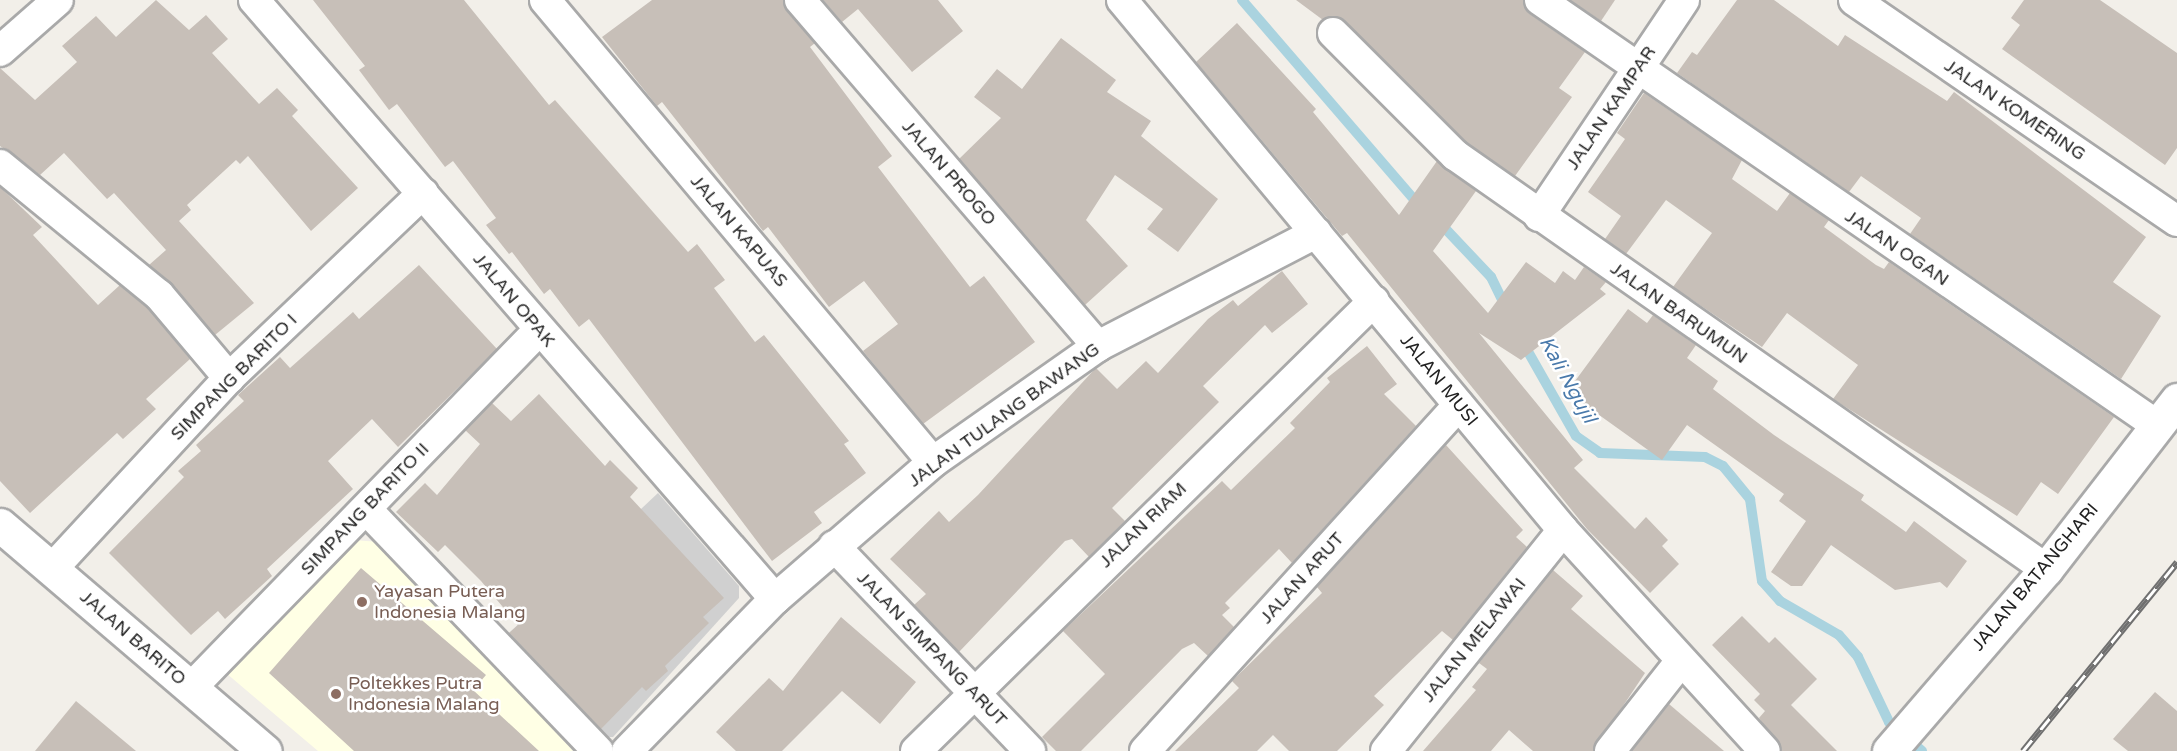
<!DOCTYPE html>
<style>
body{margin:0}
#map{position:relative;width:2177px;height:751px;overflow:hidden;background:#f2efe9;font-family:"Varela Round",sans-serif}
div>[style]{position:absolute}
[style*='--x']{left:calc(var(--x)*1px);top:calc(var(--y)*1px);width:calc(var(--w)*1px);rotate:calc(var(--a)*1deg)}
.education>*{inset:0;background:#ffffe5}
.religious>*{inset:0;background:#d0d0d0}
.stream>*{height:10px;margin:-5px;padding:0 5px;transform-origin:5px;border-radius:5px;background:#aad3df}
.building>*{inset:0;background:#c7bfb8}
.roads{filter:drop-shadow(2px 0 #a9a9a9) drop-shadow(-2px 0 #a9a9a9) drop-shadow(0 2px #a9a9a9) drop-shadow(0 -2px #a9a9a9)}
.minor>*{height:30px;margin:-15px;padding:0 15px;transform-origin:15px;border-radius:15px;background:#fff}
.tertiary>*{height:33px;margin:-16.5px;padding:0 16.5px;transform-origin:16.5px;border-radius:16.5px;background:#fff}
.rail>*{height:7px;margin-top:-3.5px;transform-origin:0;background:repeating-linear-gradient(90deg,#fff 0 14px,#707070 0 28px);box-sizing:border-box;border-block:2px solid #707070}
.dots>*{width:16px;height:16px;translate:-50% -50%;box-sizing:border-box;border:3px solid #fff;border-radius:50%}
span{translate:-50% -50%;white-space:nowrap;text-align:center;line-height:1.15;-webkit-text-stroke:5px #fff;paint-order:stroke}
.street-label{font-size:18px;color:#222}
.education-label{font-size:18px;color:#785e54}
.left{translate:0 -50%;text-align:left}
.water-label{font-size:20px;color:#4a7aab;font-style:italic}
</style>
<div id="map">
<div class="education">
<div style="clip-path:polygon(353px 540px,380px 542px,573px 751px,318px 751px,226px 673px)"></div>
</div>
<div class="religious">
<div style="clip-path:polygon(658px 493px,739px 586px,739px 598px,613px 737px,598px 737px,506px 636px)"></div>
</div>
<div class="stream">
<div style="--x:1242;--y:0;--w:272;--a:49.2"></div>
<div style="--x:1439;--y:222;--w:76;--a:46.6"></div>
<div style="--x:1491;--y:277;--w:34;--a:64"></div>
<div style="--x:1522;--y:341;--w:109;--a:60.4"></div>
<div style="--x:1576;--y:436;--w:29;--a:35"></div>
<div style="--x:1600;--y:453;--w:105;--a:2.2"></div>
<div style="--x:1705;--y:457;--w:20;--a:27"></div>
<div style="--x:1723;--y:466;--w:43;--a:50.7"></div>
<div style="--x:1750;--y:499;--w:83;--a:81.7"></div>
<div style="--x:1762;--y:581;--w:27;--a:48"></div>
<div style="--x:1780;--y:601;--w:68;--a:30"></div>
<div style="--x:1839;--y:635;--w:29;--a:49"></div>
<div style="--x:1858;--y:657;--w:72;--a:64.5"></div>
<div style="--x:1889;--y:722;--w:44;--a:41.3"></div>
</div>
<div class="building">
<div style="clip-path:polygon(156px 0,189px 30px,206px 15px,228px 39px,212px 53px,259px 104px,277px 88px,298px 110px,292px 116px,358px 188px,311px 231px,248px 156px,240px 164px,236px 160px,187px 205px,191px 210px,179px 221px,254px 303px,215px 335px,149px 265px,166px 250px,114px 193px,107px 199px,64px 153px,40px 175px,0 146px,0 68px,35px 100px,77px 62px,62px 46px,96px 16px,116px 37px)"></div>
<div style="clip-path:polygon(313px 0,464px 0,549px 105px,555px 100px,688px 252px,697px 244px,725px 280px,714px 288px,755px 342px,764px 335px,849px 441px,844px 444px,866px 473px,814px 512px,822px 523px,772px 561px,589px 319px,579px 327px,550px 289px,544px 294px,512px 252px,509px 254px,486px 225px,496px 218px,453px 161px,445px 167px,397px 104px,389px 110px,359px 70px,365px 66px)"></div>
<div style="clip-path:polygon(652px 0,783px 0,815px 43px,810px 47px,892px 156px,878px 167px,970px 287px,984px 276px,1035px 342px,923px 424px,863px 351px,898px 324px,864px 281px,829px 307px,768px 227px,763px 231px,662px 102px,657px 106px,602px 37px)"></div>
<div style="clip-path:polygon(823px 0,938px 0,963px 31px,912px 72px,858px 9px,842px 22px)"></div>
<div style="clip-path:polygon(1296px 0,1523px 0,1530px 14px,1585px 52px,1559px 88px,1572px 97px,1515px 176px,1466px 142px,1345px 21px,1323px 20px)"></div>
<div style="clip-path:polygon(1570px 0,1615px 0,1601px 21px)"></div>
<div style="clip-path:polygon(1737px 0,1774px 0,1838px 46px,1845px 35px,1947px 101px,1954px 92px,2146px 237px,2113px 282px,2161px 316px,2121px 379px,1910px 234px,1921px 218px,1861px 176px,1849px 192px,1677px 73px,1692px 52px,1697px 55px)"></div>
<div style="clip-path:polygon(2024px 0,2100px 0,2177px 53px,2177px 148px,2165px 165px,2002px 49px,2020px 25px,2011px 18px)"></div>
<div style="clip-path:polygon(1237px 23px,1316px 109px,1313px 112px,1399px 215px,1437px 161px,1476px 191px,1433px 251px,1488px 313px,1526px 262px,1555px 283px,1563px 271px,1575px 280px,1584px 267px,1606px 282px,1600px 289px,1606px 294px,1521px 360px,1479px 333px,1583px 460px,1574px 468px,1635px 529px,1646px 517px,1668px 540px,1662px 546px,1679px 564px,1650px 593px,1587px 529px,1347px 233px,1342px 236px,1196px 62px)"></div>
<div style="clip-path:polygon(1061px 38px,1116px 80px,1107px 92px,1151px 121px,1141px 136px,1218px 199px,1178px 252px,1147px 229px,1163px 209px,1115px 175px,1086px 220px,1128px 266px,1085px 305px,959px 159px,1001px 118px,974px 97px,997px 69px,1022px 89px)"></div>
<div style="clip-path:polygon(1644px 93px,1742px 160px,1732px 179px,1777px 211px,1790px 193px,1829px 220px,1824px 227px,1876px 265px,1884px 269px,1889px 262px,2114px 417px,2058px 494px,2041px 482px,2017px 516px,1833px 399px,1858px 365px,1787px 313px,1762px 347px,1673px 287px,1712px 233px,1666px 200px,1626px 254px,1605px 239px,1621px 216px,1588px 192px,1625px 139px,1617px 133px)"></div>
<div style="clip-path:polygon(0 187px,42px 227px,33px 235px,98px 305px,120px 285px,147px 307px,190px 359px,146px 399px,156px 409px,123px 439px,117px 433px,30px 513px,0 481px)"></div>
<div style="clip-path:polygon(419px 265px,497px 349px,398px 447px,372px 419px,328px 461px,353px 489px,267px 569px,272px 576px,225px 619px,218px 611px,191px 635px,109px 553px,184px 477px,178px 471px,201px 451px,196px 445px,244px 401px,238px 395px,280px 357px,290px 368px,353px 312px,359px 319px)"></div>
<div style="clip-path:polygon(1282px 271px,1308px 304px,1272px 333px,1265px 325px,1203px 386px,1219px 402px,1112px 508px,1125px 521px,1089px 557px,1072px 539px,1065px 541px,959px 652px,914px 605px,926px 594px,890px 559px,939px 511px,949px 522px,978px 495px,1093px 371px,1096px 368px,1117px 389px,1146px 361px,1158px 373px,1208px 319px,1233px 300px,1238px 306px)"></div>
<div style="clip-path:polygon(1628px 309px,1647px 323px,1653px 315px,1696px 345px,1687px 358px,1718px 381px,1713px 389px,1774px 435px,1864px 495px,1861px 500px,1906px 532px,1914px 521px,1967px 561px,1947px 588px,1940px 582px,1895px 590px,1831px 545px,1802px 586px,1791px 586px,1771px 572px,1806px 521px,1779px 501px,1784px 494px,1687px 425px,1662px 460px,1567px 392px)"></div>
<div style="clip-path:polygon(1367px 346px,1397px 384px,1384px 394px,1416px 426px,1292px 563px,1279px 549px,1225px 603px,1230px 608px,1222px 615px,1234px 627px,1208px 656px,1194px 643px,1182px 649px,1081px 751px,1056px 751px,1042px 737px,1105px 674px,1063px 631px,1222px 481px,1231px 490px,1295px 428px,1290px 423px,1330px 382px,1327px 378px)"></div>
<div style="clip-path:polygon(539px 394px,605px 466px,610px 460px,638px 488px,630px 497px,724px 598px,703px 617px,709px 623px,665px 666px,668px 671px,646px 691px,642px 687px,601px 729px,509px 633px,518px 625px,481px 581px,445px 545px,438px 552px,396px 512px,425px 483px,437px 495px,480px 444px,465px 430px,492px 403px,511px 421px)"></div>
<div style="clip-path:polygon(1446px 445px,1523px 530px,1516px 537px,1527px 547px,1453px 640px,1442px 631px,1374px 696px,1384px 705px,1337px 751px,1289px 751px,1273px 735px,1257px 751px,1175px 751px,1239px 688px,1232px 681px,1322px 593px,1317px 587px)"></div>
<div style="clip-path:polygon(361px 568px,486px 675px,473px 690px,539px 751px,354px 751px,269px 673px)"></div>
<div style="clip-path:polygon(1553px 570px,1583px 596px,1571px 609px,1645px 673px,1593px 751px,1533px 751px,1509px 730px,1491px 751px,1423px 751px,1476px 690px,1472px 687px,1487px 669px,1479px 663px)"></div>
<div style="clip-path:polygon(1742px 616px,1769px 643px,1775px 637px,1817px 679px,1791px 705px,1837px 751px,1782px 751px,1759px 718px,1765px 711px,1754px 700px,1760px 694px,1712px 645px)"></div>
<div style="clip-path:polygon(841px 617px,916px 682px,880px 724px,842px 691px,782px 751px,736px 751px,716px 732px,769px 678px,783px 691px)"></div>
<div style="clip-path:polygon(2155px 692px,2177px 711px,2177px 751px,2128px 751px,2113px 739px)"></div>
<div style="clip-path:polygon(76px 701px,136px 751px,35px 751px)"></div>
<div style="clip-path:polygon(1669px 704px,1724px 751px,1632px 751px)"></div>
</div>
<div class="roads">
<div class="minor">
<div style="--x:254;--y:0;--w:794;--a:48.98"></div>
<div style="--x:545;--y:0;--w:603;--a:49.98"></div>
<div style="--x:800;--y:0;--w:457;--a:49.3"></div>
<div style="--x:1122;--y:0;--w:689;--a:50.24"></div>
<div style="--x:1563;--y:530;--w:299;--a:47.6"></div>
<div style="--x:1540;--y:0;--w:751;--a:34.58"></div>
<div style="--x:1854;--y:0;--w:391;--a:34.4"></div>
<div style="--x:1333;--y:33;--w:173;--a:45"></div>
<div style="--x:1455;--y:155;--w:722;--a:35.01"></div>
<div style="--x:0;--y:51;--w:77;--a:-41.3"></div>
<div style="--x:0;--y:165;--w:205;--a:39.3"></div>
<div style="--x:159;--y:295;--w:109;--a:49.9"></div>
<div style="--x:1539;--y:216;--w:260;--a:-56.1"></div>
<div style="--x:366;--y:509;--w:335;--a:46.2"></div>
<div style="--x:834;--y:546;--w:284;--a:46.3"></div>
<div style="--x:52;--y:569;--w:260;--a:-47.2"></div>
<div style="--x:229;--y:378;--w:268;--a:-43.6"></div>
<div style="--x:191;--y:688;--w:499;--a:-45.8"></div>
<div style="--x:627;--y:751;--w:212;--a:-45.8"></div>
<div style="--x:775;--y:599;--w:209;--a:-40.9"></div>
<div style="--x:933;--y:462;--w:202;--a:-35.1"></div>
<div style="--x:1098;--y:346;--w:246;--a:-27.4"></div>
<div style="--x:916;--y:751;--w:642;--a:-44.5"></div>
<div style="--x:1145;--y:751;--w:467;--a:-47.8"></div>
<div style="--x:1386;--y:751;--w:283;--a:-51.3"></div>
<div style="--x:1610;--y:751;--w:113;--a:-51.8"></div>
</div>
<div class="tertiary">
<div style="--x:0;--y:525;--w:348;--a:40.5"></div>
<div style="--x:1889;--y:751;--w:240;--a:-49.2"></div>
<div style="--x:2046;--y:569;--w:214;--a:-52.2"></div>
</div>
</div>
<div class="rail">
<div style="--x:2023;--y:751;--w:244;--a:-50.8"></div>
</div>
<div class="dots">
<div style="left:362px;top:602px;background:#8d6e63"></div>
<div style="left:336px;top:694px;background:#8d6e63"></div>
</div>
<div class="street-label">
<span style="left:1611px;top:108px;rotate:-56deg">JALAN KAMPAR</span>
<span style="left:2015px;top:110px;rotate:34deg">JALAN KOMERING</span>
<span style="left:949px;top:173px;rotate:49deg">JALAN PROGO</span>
<span style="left:739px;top:231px;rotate:50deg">JALAN KAPUAS</span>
<span style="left:1897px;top:248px;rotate:34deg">JALAN OGAN</span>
<span style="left:514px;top:300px;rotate:50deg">JALAN OPAK</span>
<span style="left:1679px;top:313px;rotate:35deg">JALAN BARUMUN</span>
<span style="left:234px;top:377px;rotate:-45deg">SIMPANG BARITO I</span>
<span style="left:1439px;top:380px;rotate:51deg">JALAN MUSI</span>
<span style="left:1004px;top:415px;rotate:-36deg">JALAN TULANG BAWANG</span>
<span style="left:365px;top:509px;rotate:-46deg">SIMPANG BARITO II</span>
<span style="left:1143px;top:525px;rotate:-44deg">JALAN RIAM</span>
<span style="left:2035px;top:577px;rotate:-50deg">JALAN BATANGHARI</span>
<span style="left:1302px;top:578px;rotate:-48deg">JALAN ARUT</span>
<span style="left:133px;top:638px;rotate:41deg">JALAN BARITO</span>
<span style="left:1474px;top:640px;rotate:-51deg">JALAN MELAWAI</span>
<span style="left:932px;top:649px;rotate:46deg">JALAN SIMPANG ARUT</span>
</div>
<div class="education-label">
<span class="left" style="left:374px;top:602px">Yayasan Putera<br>Indonesia Malang</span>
<span class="left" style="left:348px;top:694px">Poltekkes Putra<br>Indonesia Malang</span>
</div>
<div class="water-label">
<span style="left:1567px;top:380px;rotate:61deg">Kali Ngujil</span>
</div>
</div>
